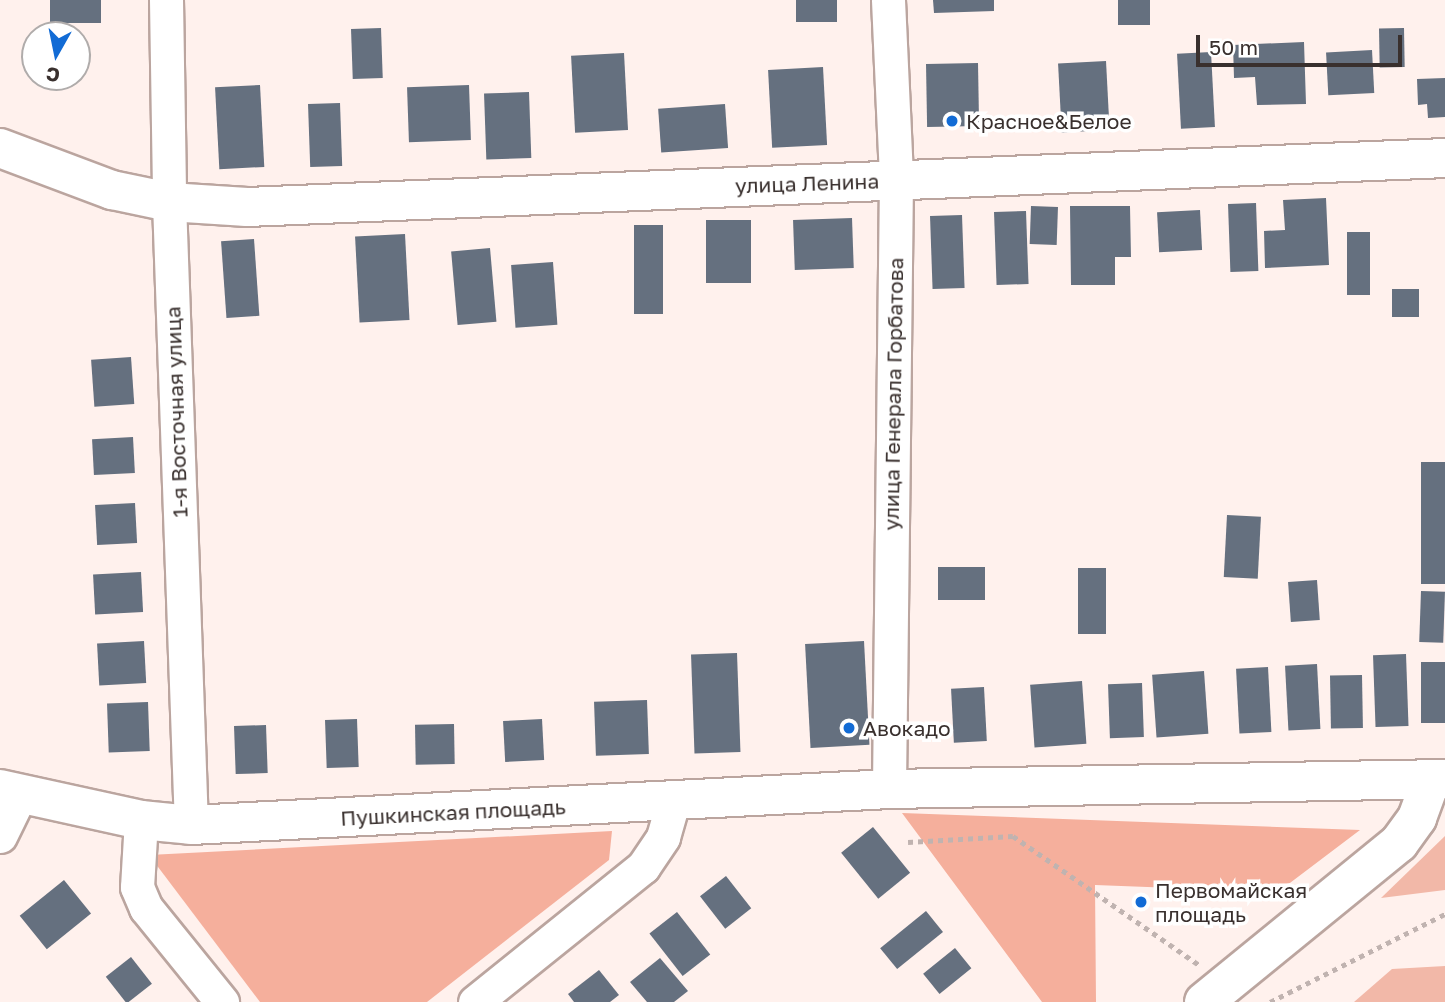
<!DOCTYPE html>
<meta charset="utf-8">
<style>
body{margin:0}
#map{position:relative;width:1445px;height:1002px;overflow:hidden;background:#fff1ed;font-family:"Golos Text",sans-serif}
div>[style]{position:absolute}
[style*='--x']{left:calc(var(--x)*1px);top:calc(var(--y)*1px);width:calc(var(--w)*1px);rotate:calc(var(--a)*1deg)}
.green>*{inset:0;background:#f2b8a8}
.forest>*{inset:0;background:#f5af9c}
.building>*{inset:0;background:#65707f;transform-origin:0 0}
.path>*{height:4.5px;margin-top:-2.25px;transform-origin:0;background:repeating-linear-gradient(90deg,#c0b3b0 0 5px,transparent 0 10px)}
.roads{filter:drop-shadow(2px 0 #bba59f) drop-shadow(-2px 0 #bba59f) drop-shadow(0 2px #bba59f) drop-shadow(0 -2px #bba59f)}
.street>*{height:33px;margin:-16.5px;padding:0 16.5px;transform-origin:16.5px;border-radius:16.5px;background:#fff}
.secondary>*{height:38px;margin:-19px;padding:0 19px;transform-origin:19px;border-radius:19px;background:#fff}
.dots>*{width:19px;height:19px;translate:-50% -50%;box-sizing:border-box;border:4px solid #fff;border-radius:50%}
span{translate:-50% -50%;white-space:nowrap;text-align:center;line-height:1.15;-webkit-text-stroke:7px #fff;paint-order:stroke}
.poi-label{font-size:21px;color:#39302e}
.left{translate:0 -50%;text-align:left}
.street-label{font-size:21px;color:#39302e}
.north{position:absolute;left:21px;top:21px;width:70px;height:70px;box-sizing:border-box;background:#fff;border:2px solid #b0acab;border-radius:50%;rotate:189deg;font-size:19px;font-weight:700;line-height:28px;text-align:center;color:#39302e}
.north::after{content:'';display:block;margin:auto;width:24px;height:32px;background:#126bd5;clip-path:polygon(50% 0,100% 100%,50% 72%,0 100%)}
.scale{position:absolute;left:1196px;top:35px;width:206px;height:32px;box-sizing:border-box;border:4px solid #39302e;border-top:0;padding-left:9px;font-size:21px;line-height:24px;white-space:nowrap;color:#39302e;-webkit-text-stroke:5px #fff;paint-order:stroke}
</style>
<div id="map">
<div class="green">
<div style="clip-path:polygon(1445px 836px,1445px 890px,1381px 898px)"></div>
<div style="clip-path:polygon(1445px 966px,1445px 1002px,1354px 1002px,1392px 969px)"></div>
</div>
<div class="forest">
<div style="clip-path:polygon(902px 813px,1360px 830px,1278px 892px,1095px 885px,1096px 1002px,1042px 1002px)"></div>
<div style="clip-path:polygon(612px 831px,609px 860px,427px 1002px,260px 1002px,149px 855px)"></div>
</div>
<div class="building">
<div style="left:50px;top:0;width:51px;height:23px"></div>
<div style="left:796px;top:0;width:41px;height:22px"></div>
<div style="clip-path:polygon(933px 0,994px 0,994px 11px,934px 13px)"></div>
<div style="left:1118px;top:0;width:32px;height:25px"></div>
<div style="left:381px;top:28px;width:50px;height:30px;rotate:88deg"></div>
<div style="left:1404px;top:28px;width:39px;height:25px;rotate:89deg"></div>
<div style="clip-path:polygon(1304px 42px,1306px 104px,1257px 105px,1255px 77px,1234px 78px,1233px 45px)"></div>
<div style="left:1372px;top:50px;width:43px;height:46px;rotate:87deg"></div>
<div style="left:1211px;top:52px;width:75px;height:34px;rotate:87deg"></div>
<div style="left:624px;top:53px;width:77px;height:53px;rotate:87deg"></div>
<div style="left:1106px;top:61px;width:69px;height:48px;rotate:87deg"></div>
<div style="left:978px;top:63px;width:63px;height:52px;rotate:89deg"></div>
<div style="left:823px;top:67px;width:78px;height:55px;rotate:87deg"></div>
<div style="clip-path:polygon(1445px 78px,1445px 117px,1428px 118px,1427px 104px,1418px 105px,1417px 79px)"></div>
<div style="left:260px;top:85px;width:82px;height:45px;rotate:87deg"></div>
<div style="left:469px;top:85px;width:55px;height:62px;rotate:88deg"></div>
<div style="left:529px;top:92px;width:66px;height:45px;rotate:88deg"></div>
<div style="left:340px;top:103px;width:63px;height:32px;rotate:88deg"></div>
<div style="left:725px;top:104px;width:44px;height:67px;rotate:86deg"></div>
<div style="clip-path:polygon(1326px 198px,1329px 265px,1265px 268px,1264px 231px,1285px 230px,1283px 200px)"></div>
<div style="left:1256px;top:203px;width:68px;height:28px;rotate:88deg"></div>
<div style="left:1031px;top:206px;width:27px;height:38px;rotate:2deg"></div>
<div style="clip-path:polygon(1070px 206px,1130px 206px,1131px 257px,1115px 257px,1115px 285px,1071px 285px)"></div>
<div style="left:1200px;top:210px;width:40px;height:43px;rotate:87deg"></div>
<div style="left:1026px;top:211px;width:73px;height:32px;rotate:88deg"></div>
<div style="left:962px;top:215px;width:73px;height:32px;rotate:88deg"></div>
<div style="left:852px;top:218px;width:50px;height:59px;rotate:88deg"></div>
<div style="left:706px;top:220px;width:45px;height:63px"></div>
<div style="left:634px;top:225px;width:29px;height:89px"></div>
<div style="left:1347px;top:232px;width:23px;height:63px"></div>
<div style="left:405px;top:234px;width:86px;height:50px;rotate:87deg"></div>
<div style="left:254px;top:239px;width:77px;height:33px;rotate:86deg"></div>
<div style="left:490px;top:248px;width:74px;height:39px;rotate:85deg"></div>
<div style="left:553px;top:262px;width:63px;height:42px;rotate:86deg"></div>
<div style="left:1392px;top:289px;width:27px;height:28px"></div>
<div style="left:131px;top:357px;width:47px;height:40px;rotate:86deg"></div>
<div style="left:133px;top:437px;width:36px;height:41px;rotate:87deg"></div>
<div style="left:1421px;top:462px;width:24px;height:122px"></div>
<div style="left:135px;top:503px;width:40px;height:40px;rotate:87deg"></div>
<div style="left:1227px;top:515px;width:34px;height:62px;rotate:3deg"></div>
<div style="left:938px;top:567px;width:47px;height:33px"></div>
<div style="left:1106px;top:568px;width:66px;height:28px;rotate:90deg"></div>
<div style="left:141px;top:572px;width:40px;height:48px;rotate:87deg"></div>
<div style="left:1317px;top:580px;width:40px;height:29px;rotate:86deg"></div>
<div style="left:1421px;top:591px;width:24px;height:51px;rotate:2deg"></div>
<div style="left:144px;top:641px;width:42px;height:47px;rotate:87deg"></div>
<div style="left:864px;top:641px;width:104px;height:59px;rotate:87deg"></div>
<div style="left:737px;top:653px;width:99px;height:46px;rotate:88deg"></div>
<div style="left:1406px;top:654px;width:72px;height:33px;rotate:88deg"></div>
<div style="left:1445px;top:662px;width:61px;height:24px;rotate:90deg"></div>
<div style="left:1317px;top:664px;width:65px;height:32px;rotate:87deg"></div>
<div style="left:1268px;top:667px;width:65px;height:32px;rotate:87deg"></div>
<div style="left:1204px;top:671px;width:63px;height:52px;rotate:86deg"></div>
<div style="left:1362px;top:675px;width:53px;height:32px;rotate:89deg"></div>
<div style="left:1082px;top:681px;width:63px;height:52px;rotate:86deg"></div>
<div style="left:1142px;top:683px;width:54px;height:34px;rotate:88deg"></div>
<div style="left:984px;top:687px;width:54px;height:33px;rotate:87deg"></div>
<div style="left:647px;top:700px;width:54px;height:53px;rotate:88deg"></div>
<div style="left:148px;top:702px;width:49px;height:41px;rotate:88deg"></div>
<div style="left:357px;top:719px;width:48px;height:32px;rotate:88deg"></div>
<div style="left:542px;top:719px;width:41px;height:39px;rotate:87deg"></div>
<div style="left:454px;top:724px;width:40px;height:39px;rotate:89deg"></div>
<div style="left:266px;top:725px;width:48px;height:32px;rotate:88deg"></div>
<div style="left:873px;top:827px;width:59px;height:41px;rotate:51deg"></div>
<div style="left:726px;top:876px;width:41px;height:33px;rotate:52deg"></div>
<div style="left:64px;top:880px;width:43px;height:57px;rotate:51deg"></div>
<div style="left:926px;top:911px;width:27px;height:59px;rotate:51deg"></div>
<div style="left:677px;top:912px;width:54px;height:35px;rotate:52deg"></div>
<div style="left:955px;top:948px;width:26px;height:41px;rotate:51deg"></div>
<div style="left:131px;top:957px;width:34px;height:32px;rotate:52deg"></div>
<div style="clip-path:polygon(660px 958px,688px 991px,674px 1002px,647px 1002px,630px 982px)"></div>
<div style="clip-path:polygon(599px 970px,619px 995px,610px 1002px,574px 1002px,568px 994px)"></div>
</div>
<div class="path">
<div style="--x:908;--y:842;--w:105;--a:-3.3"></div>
<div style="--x:1013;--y:836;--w:229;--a:34.7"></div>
<div style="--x:1270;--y:1002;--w:196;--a:-26.7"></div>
</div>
<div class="roads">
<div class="street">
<div style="--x:166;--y:0;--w:202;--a:89.1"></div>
<div style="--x:169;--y:202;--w:623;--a:87.98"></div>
<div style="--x:888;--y:0;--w:179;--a:87.4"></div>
<div style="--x:896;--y:179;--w:610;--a:90.66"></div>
<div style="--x:141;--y:820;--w:67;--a:93.4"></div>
<div style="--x:137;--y:887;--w:23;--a:67"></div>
<div style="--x:146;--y:908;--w:121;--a:51"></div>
<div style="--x:0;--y:836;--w:46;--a:-64"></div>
<div style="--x:475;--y:1002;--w:216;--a:-38.8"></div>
<div style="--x:643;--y:867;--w:36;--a:-56"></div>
<div style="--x:663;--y:837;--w:40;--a:-74"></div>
</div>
<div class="secondary">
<div style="--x:0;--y:148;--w:120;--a:20.6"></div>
<div style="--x:112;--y:190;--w:58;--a:11.9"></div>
<div style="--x:169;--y:202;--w:78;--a:3.7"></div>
<div style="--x:247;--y:207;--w:1199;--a:-2.34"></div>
<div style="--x:0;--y:789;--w:144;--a:12.4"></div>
<div style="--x:141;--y:820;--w:50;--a:5.7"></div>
<div style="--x:191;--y:825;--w:699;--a:-2.95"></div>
<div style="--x:889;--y:789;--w:556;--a:-1.03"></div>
<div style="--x:1204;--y:1002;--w:252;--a:-39.2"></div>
<div style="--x:1399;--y:843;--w:31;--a:-54"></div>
<div style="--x:1417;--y:818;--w:40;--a:-69.8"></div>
</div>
</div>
<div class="dots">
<div style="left:952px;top:121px;background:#126bd5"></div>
<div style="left:849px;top:728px;background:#126bd5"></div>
<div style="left:1141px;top:902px;background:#126bd5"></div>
</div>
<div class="poi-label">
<span class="left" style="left:966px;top:121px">Красное&amp;Белое</span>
<span class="left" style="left:863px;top:728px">Авокадо</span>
<span class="left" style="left:1155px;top:902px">Первомайская<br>площадь</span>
</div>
<div class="street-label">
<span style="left:807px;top:183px;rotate:-2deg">улица Ленина</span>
<span style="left:893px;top:394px;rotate:-89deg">улица Генерала Горбатова</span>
<span style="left:176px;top:412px;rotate:-92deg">1-я Восточная улица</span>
<span style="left:453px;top:812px;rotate:-3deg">Пушкинская площадь</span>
</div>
<div class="north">С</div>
<div class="scale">50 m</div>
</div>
